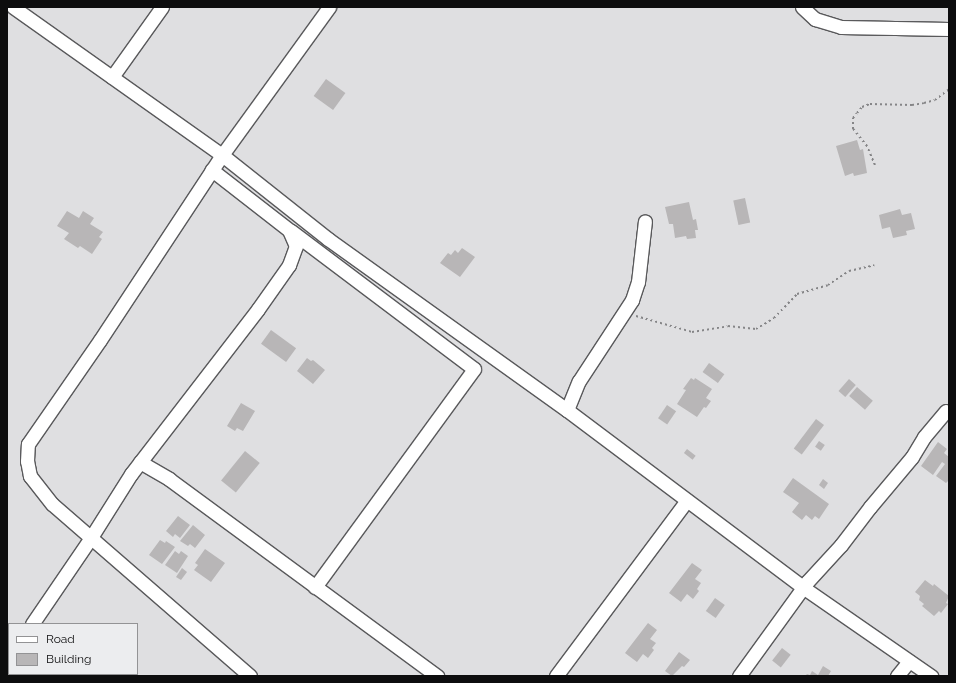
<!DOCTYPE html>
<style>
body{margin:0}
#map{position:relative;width:956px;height:683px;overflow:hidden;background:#dfdfe1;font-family:Raleway,sans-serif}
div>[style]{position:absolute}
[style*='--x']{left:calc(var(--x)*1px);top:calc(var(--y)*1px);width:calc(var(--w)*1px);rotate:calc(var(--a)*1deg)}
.building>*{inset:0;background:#b8b6b7;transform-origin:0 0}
.path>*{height:2px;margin-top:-1px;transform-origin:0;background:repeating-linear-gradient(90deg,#858587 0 2px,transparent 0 5px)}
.roads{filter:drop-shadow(1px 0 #59595b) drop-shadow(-1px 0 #59595b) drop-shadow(0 1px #59595b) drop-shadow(0 -1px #59595b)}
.minor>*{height:13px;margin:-6.5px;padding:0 6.5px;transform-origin:6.5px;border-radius:6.5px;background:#fff}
span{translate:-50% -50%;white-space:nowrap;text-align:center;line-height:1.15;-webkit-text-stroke:3px #ecedef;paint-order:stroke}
.frame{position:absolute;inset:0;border:8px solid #0d0d0e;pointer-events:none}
.legend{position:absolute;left:8px;top:623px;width:130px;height:52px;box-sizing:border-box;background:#ecedef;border:1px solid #939395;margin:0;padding:5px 7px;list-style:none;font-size:12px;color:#0d0d0e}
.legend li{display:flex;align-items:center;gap:8px;height:20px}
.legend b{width:20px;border:1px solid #939395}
</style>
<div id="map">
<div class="building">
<div style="left:326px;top:79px;width:24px;height:21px;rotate:36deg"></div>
<div style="clip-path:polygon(857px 140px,860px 150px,863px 149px,867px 173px,854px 176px,853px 173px,845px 176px,836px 146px)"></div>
<div style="left:745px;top:198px;width:25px;height:12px;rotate:78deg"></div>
<div style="clip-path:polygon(689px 202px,693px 220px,696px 219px,698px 230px,695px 230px,696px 238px,687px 239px,686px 236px,675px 238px,673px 224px,669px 224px,665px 207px)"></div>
<div style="clip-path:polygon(900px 209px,902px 215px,911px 213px,915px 229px,906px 231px,907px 235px,893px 238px,890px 227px,882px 229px,879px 215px)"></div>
<div style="clip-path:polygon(67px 211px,79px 218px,83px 211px,94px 218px,90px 224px,103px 232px,99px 237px,102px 239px,92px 254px,80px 246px,78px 248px,64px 239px,69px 233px,57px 226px)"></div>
<div style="clip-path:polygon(462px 248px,475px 257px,460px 277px,440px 263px,448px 253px,451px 255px,455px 250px,458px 253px)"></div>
<div style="left:271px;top:330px;width:31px;height:17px;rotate:36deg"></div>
<div style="clip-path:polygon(307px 358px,311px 361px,313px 360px,325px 370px,313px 384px,297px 371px)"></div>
<div style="left:709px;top:363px;width:19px;height:11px;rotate:36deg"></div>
<div style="clip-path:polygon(691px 378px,694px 380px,695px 378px,712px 389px,706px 398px,711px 401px,706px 408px,704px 407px,697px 417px,677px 404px,686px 390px,683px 389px)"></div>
<div style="left:849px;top:379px;width:9px;height:16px;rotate:41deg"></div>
<div style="left:857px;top:387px;width:21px;height:12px;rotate:41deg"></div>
<div style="clip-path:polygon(241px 403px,255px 411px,243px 431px,237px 428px,235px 431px,227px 426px)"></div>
<div style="left:667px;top:405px;width:11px;height:16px;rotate:34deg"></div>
<div style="left:816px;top:419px;width:10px;height:37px;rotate:37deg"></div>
<div style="left:819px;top:441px;width:7px;height:7px;rotate:34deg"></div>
<div style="clip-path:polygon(938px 442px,947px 449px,944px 453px,949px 457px,949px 480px,946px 483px,936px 476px,945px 464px,942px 462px,933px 475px,921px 466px)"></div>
<div style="left:687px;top:449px;width:11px;height:5px;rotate:38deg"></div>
<div style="left:245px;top:451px;width:19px;height:38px;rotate:39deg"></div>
<div style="clip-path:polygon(793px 478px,829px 504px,819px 519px,815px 516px,812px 520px,806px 515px,802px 520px,792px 512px,799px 503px,783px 492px)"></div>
<div style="clip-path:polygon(823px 479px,828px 483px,824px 489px,819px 485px)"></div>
<div style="clip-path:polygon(178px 516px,190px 525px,180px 538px,175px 534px,173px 537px,166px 531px)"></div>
<div style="clip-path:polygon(193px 525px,205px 535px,195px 548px,190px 544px,188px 546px,180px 541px)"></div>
<div style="clip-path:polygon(160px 540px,165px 543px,166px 541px,175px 547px,162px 564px,149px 555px)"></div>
<div style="clip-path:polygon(205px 549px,225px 563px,211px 582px,194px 570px,198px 565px,195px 563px)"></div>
<div style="clip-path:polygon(175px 551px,179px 554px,181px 551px,188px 556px,177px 573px,165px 565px)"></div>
<div style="clip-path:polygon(692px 563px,702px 570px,695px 579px,701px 583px,697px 589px,699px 591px,693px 599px,687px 594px,681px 602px,669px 593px)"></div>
<div style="clip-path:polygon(182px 568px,187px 572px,181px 580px,176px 577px)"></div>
<div style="clip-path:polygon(925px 580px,933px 586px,934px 584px,949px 596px,946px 603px,948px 604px,941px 613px,939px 611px,934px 616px,922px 606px,924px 604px,919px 600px,920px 596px,915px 592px)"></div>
<div style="left:715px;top:598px;width:12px;height:16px;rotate:35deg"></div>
<div style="clip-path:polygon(648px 623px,657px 630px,650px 639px,656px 643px,652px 648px,654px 650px,648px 658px,643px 654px,637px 662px,625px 653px)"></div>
<div style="left:782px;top:648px;width:11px;height:16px;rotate:38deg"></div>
<div style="clip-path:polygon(679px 652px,690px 660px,684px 667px,682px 666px,672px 676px,665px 671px)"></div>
<div style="clip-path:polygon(823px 666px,831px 671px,828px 676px,805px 676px,807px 674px,810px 675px,812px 671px,818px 675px)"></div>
</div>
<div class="path">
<div style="--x:875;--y:165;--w:21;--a:-113"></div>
<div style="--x:867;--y:146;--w:22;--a:-129"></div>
<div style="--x:853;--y:129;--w:11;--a:-90"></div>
<div style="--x:853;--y:118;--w:6;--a:-51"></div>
<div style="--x:857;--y:113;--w:8;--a:-50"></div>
<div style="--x:862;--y:107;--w:9;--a:-21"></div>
<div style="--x:870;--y:104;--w:42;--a:1.4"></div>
<div style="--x:912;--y:105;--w:12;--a:-9"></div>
<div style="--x:924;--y:103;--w:11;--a:-15"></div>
<div style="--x:935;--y:100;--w:18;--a:-38"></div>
<div style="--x:636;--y:316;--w:58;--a:15.9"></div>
<div style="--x:692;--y:332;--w:36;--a:-9"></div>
<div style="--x:728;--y:326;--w:28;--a:6"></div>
<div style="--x:756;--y:329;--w:21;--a:-31"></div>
<div style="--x:774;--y:318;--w:33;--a:-46"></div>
<div style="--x:797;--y:294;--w:32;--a:-16"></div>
<div style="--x:828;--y:285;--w:25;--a:-34"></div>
<div style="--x:849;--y:271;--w:26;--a:-13"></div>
</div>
<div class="roads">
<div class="minor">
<div style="--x:13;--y:7;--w:256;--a:35.3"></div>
<div style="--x:222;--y:155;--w:135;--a:38.4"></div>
<div style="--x:328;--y:239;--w:294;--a:35.6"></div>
<div style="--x:567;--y:410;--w:296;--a:36.9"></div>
<div style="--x:804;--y:588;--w:155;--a:34.7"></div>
<div style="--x:802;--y:7;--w:18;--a:43"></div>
<div style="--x:815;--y:19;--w:27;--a:17"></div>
<div style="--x:841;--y:27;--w:108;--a:1.1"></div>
<div style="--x:112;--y:77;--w:86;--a:-54.5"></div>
<div style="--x:291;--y:231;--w:229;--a:37"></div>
<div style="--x:474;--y:369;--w:270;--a:126.1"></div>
<div style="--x:567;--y:410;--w:31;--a:-68"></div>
<div style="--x:579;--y:381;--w:97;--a:-56.8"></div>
<div style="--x:632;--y:300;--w:19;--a:-72"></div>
<div style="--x:638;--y:282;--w:61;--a:-83.5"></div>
<div style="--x:140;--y:462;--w:34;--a:30"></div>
<div style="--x:169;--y:479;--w:333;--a:36.3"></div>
<div style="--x:32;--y:624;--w:103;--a:-55.7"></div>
<div style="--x:90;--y:539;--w:77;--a:-57.8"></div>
<div style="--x:131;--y:474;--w:208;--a:-52.4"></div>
<div style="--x:258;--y:309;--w:54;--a:-54.8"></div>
<div style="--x:289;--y:265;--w:20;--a:-70"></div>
<div style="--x:296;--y:246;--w:17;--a:-114"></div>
<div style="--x:289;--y:230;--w:98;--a:-142.1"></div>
<div style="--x:7;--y:660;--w:4;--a:-56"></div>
<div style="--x:250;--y:676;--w:262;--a:-139"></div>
<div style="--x:52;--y:504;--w:36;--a:-128"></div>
<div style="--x:30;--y:476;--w:15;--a:-101"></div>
<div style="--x:27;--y:461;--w:17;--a:-87"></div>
<div style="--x:28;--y:444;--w:126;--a:-55.3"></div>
<div style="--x:100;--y:340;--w:222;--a:-56.6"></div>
<div style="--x:222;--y:155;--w:183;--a:-54.1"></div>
<div style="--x:556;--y:676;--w:219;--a:-53.3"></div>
<div style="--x:739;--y:676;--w:116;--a:-54.1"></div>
<div style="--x:807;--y:582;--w:50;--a:-47.4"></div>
<div style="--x:841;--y:545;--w:48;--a:-52.7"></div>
<div style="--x:870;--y:507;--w:65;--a:-50"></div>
<div style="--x:912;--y:457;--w:23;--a:-59"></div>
<div style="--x:924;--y:437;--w:34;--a:-50"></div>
<div style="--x:897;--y:676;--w:19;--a:-51"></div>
</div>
</div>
<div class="frame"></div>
<ul class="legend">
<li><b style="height:5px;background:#fff"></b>Road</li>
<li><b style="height:11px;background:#b8b6b7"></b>Building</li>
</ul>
</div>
